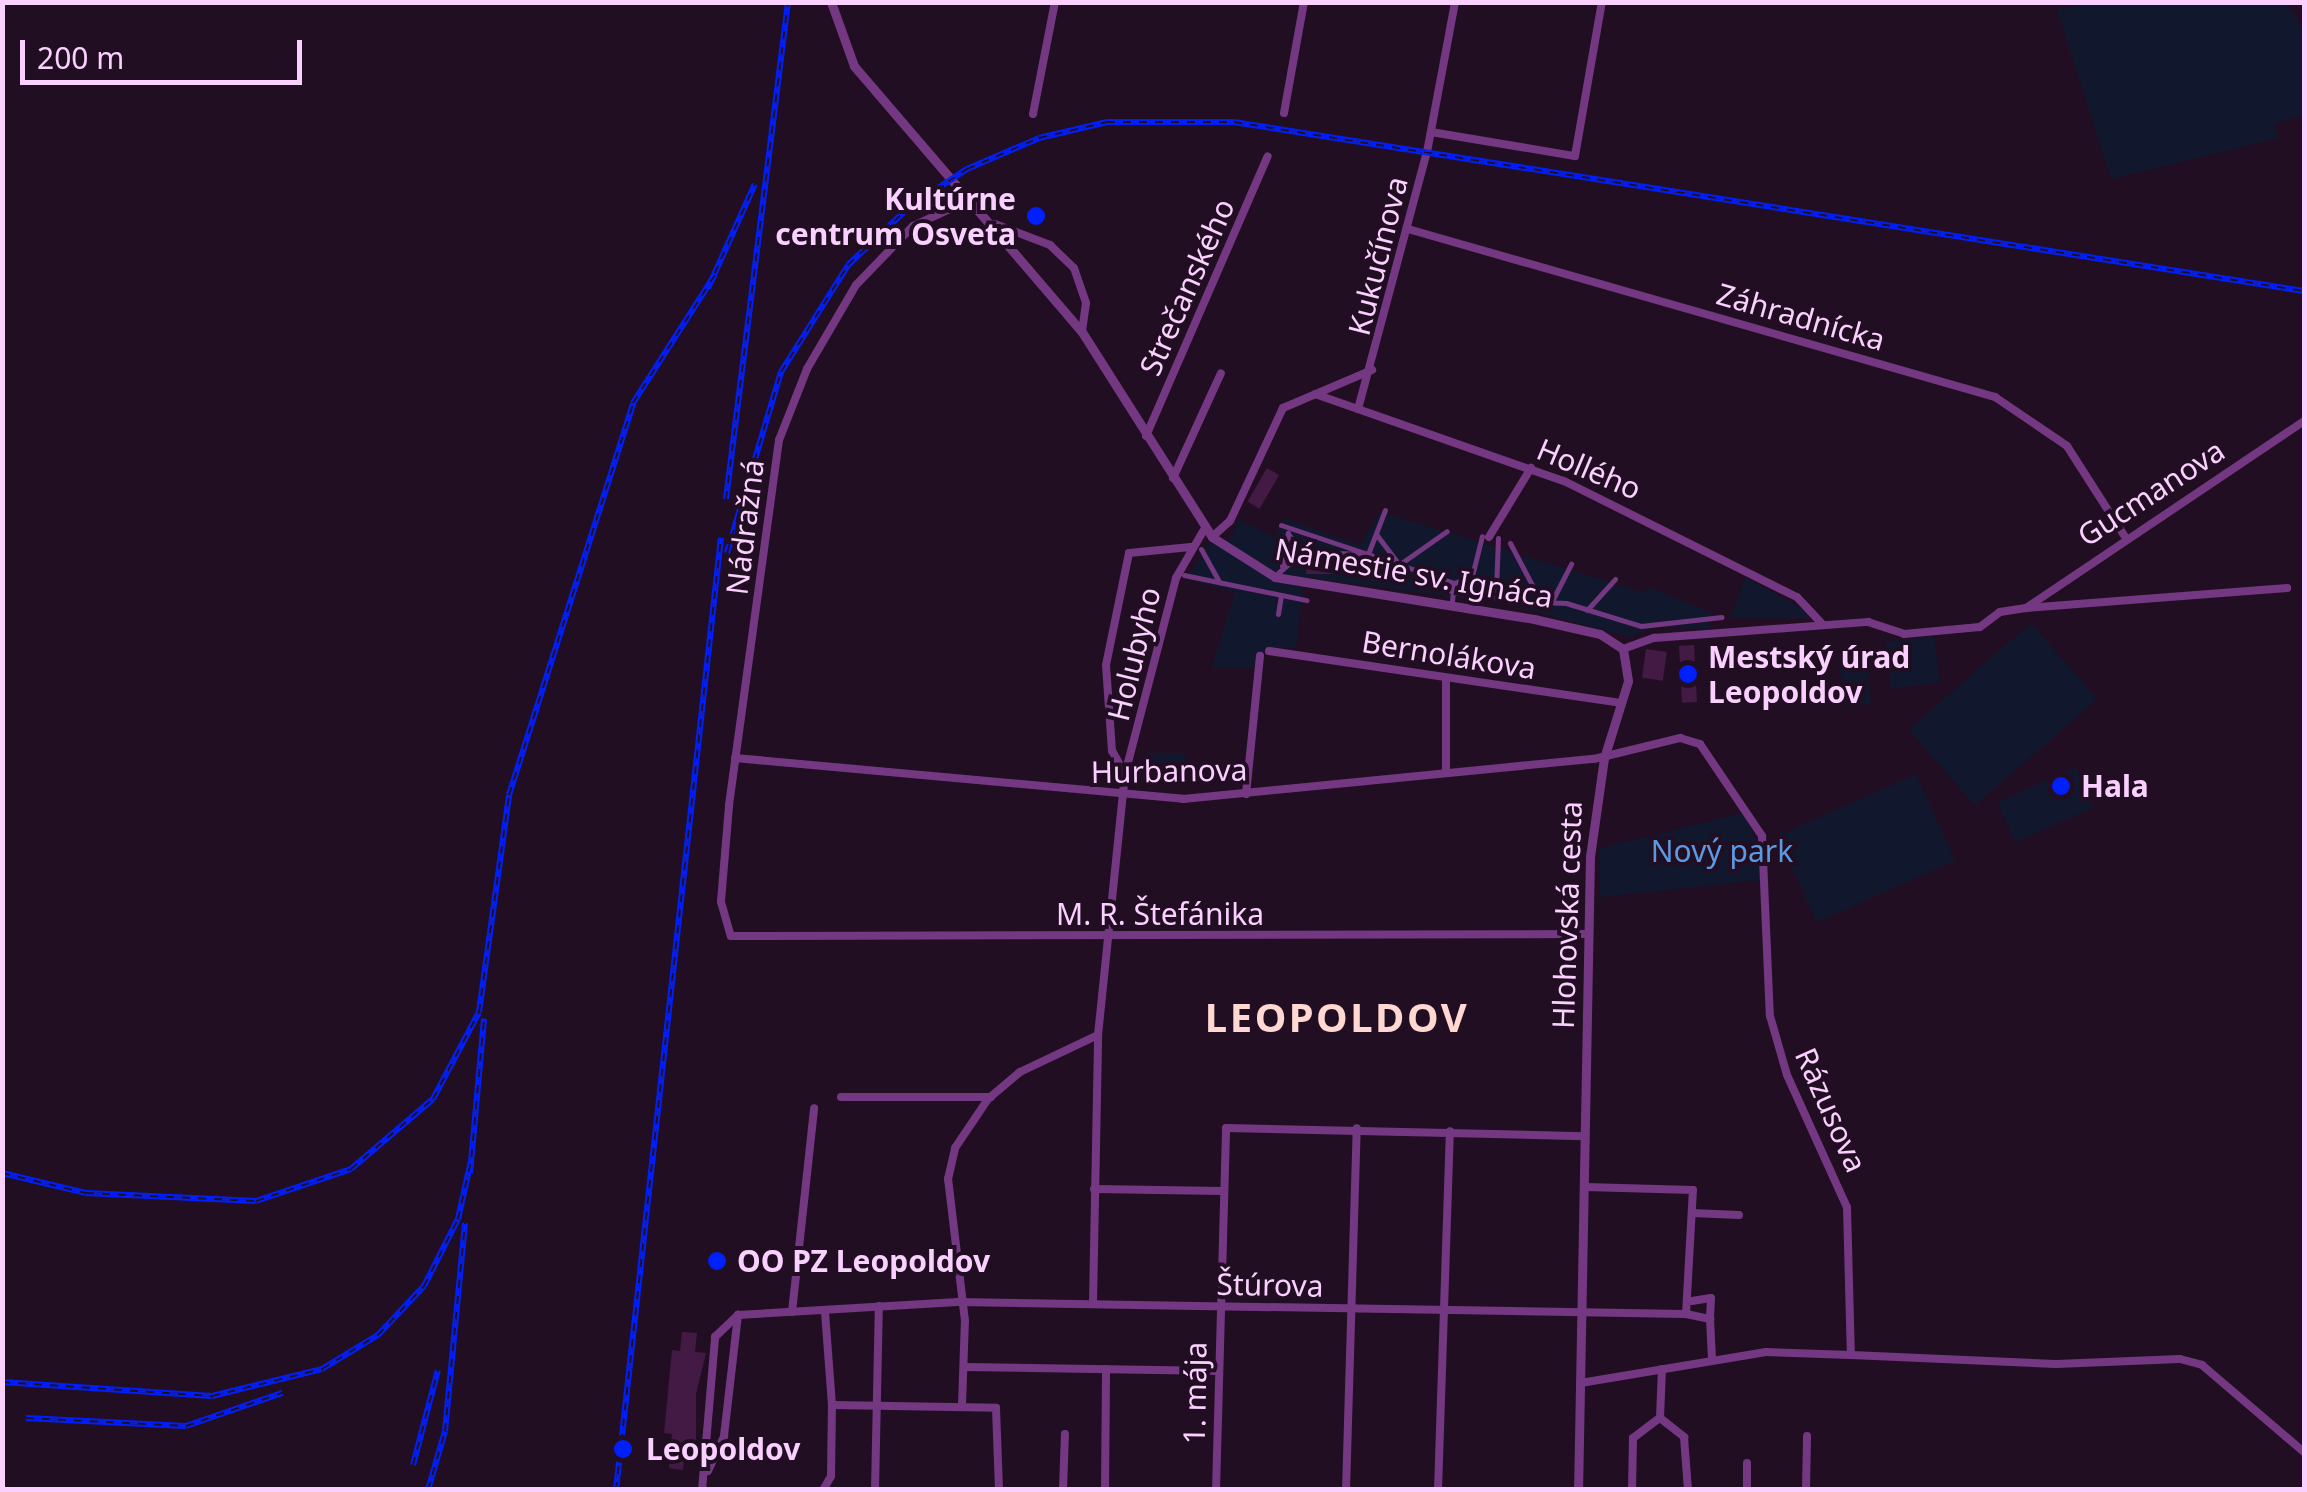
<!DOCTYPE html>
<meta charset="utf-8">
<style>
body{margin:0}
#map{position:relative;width:2307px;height:1492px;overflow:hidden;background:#220e23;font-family:"Noto Sans",sans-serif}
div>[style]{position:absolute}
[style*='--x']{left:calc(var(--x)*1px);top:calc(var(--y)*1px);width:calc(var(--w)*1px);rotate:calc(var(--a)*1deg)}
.green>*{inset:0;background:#11182d;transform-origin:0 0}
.building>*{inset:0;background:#431a44;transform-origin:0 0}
.pedestrian>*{height:5px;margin:-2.5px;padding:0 2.5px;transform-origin:2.5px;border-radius:2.5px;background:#743882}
.minor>*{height:8px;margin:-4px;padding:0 4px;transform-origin:4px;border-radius:4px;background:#743882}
.tertiary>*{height:9px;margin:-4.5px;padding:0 4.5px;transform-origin:4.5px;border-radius:4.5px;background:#743882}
.rail>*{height:6px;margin-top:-3px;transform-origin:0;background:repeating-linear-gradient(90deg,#220e23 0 8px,#0020fb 0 16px);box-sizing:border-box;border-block:2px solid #0020fb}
.dots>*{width:28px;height:28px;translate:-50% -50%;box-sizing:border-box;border:5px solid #220e23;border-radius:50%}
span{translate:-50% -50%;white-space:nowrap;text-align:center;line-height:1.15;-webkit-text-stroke:8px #220e23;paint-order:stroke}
.poi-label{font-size:30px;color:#fad0ff;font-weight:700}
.right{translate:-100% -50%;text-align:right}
.left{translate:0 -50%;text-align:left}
.street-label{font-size:30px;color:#fad0ff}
.park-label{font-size:30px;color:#5b9ae0}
.district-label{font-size:40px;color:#ffd8d2;font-weight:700;letter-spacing:2.5px}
.frame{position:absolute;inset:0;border:5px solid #fad0ff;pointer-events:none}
.scale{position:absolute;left:20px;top:40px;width:282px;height:45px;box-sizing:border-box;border:5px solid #fad0ff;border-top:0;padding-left:12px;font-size:30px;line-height:35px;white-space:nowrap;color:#fad0ff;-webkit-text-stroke:8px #220e23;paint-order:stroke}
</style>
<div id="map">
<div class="green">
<div style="clip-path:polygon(2095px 3px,2286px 3px,2304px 30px,2304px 115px,2274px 124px,2278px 138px,2111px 179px,2057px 9px)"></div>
<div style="clip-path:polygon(1380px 512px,1642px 592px,1651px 588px,1721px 617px,1709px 619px,1709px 629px,1658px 626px,1629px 637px,1511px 605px,1304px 577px,1296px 648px,1267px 648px,1252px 668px,1212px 667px,1235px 592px,1186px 579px,1209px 543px,1228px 541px,1239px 520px,1275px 537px,1284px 518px,1360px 545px)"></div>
<div style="clip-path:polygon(1746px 577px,1810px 613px,1808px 618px,1730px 618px)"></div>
<div style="left:2031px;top:623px;width:101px;height:162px;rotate:49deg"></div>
<div style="left:1934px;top:636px;width:47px;height:49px;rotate:83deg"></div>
<div style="left:1865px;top:652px;width:52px;height:27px;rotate:83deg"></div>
<div style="clip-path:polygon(1146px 753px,1185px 753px,1185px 782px,1141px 783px)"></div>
<div style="left:2076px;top:767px;width:44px;height:86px;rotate:66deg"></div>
<div style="left:1916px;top:774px;width:95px;height:151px;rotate:66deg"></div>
<div style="clip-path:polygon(1743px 813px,1759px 846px,1761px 880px,1600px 897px,1600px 848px)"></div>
</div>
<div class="building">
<div style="left:1267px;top:468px;width:14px;height:39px;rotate:30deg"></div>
<div style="clip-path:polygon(1308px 558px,1348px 560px,1351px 574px,1306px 574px)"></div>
<div style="left:1694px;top:645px;width:57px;height:15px;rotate:87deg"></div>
<div style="left:1646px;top:649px;width:21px;height:29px;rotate:8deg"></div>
<div style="clip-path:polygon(682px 1332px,697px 1333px,695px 1352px,706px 1353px,696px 1394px,696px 1452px,685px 1451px,683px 1470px,669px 1468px,672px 1434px,664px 1433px,672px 1350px,680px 1351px)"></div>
</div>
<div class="pedestrian">
<div style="--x:1281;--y:525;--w:182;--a:18.5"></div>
<div style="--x:1454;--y:583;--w:19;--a:-21"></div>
<div style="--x:1472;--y:576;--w:50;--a:30.2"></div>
<div style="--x:1515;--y:601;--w:51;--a:2.2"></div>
<div style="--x:1566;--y:603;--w:78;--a:17"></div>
<div style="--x:1641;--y:626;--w:81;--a:-6.4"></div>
<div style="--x:1376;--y:534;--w:38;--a:53"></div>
<div style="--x:1289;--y:535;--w:21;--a:53"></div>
<div style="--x:1510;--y:543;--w:67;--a:62.3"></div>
<div style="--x:1201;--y:549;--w:38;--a:61"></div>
<div style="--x:1400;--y:564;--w:57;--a:-35.1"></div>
<div style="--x:1282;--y:566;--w:34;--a:-80"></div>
<div style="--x:1278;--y:573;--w:32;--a:-41"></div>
<div style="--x:1302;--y:552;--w:66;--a:1.7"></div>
<div style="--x:1368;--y:554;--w:47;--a:-68.9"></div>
<div style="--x:1418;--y:574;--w:39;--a:27"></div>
<div style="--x:1453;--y:592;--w:60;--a:7.7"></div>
<div style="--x:1184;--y:575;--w:125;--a:11.6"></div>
<div style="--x:1472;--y:576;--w:41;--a:-76"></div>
<div style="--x:1496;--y:590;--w:52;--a:-87.8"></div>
<div style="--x:1452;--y:601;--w:18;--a:-84"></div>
<div style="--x:1552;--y:601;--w:42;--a:-62.8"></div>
<div style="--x:1587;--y:610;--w:42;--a:-47.9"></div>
<div style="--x:1278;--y:614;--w:19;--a:-81"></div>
</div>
<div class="minor">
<div style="--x:1284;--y:113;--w:113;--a:-79.8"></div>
<div style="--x:1033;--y:114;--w:114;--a:-78.9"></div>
<div style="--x:1431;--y:132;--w:146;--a:9.5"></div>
<div style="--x:1575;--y:156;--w:156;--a:-80.1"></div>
<div style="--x:971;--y:199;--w:64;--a:155"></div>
<div style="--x:913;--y:226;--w:82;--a:134"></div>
<div style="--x:856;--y:285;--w:97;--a:120.3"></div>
<div style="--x:807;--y:369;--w:76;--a:111.5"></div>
<div style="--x:779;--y:440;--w:369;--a:97.8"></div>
<div style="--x:729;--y:806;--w:96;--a:94.8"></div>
<div style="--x:721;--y:902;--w:35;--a:74"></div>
<div style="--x:731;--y:936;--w:858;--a:-0.13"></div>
<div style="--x:995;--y:224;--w:59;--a:20.9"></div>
<div style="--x:1050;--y:245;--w:33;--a:44"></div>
<div style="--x:1074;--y:268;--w:37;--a:71"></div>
<div style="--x:1086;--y:303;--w:29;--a:98"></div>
<div style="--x:1408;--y:229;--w:611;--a:15.97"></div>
<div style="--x:1995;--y:397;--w:87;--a:34.2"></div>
<div style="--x:2067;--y:446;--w:106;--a:57.4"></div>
<div style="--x:1315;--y:394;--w:264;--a:19.3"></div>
<div style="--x:1564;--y:481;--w:260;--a:26.5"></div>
<div style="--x:1797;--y:597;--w:38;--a:47"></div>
<div style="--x:1358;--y:409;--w:266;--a:-75"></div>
<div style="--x:1427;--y:152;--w:153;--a:-79.4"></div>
<div style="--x:1146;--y:436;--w:305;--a:-66.5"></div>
<div style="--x:1173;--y:478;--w:115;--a:-65.4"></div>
<div style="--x:1212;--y:537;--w:24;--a:-42"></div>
<div style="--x:1230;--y:521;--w:125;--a:-64.9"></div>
<div style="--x:1283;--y:408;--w:97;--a:-23.1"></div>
<div style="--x:1489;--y:537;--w:81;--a:-58.7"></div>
<div style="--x:2026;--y:608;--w:262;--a:-4.4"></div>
<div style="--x:1623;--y:649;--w:33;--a:-20"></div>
<div style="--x:1654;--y:638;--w:215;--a:-4.3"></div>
<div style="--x:1868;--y:622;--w:38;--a:18"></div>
<div style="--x:1904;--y:634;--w:76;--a:-5.3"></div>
<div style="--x:1980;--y:627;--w:25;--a:-37"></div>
<div style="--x:2000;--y:612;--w:26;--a:-9"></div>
<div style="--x:2026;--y:608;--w:335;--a:-33.9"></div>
<div style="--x:1269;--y:651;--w:357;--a:8.4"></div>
<div style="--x:1446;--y:679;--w:92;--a:90"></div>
<div style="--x:735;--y:758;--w:450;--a:5.2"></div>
<div style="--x:1183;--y:799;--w:413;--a:-5.6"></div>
<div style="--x:1594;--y:759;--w:89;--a:-13.7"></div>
<div style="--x:1680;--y:738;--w:21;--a:17"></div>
<div style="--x:1700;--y:744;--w:111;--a:56"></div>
<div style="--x:1762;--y:836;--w:180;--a:87.5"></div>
<div style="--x:1770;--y:1016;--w:61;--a:73.9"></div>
<div style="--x:1787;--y:1075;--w:145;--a:65.6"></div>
<div style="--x:1847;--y:1207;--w:148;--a:88.5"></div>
<div style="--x:1851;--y:1355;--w:85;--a:-178"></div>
<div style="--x:1766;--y:1352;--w:188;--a:170.5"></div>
<div style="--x:1125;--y:774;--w:26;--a:-119"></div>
<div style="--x:1112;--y:751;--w:86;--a:-94"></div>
<div style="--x:1106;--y:665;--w:114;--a:-78.4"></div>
<div style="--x:1129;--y:553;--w:62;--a:-5.5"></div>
<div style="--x:1246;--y:794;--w:139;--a:-84.2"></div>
<div style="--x:841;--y:1097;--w:150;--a:0"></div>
<div style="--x:1094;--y:1189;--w:128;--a:0.9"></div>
<div style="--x:1692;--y:1213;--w:47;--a:2.4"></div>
<div style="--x:1692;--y:1301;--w:19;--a:-9"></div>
<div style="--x:1711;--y:1298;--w:21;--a:93"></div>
<div style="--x:1093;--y:1303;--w:268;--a:-88.9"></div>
<div style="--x:1098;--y:1035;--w:262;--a:-84.1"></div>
<div style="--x:1125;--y:774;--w:203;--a:-75.4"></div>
<div style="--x:1176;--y:578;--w:58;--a:-59.9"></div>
<div style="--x:792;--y:1312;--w:205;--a:-83.8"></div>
<div style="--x:1686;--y:1314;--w:25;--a:12"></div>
<div style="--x:1710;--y:1319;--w:40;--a:87.1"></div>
<div style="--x:738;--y:1315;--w:220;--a:-3.4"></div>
<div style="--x:958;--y:1302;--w:728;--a:0.94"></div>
<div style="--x:1686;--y:1314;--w:124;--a:-86.8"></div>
<div style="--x:1693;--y:1190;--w:108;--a:-178.4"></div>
<div style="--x:1851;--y:1355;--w:205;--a:2.5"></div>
<div style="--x:2056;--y:1364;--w:124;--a:-2.3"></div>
<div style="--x:2180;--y:1359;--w:23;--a:15"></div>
<div style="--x:2202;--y:1365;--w:134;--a:40.5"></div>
<div style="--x:964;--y:1367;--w:254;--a:0.9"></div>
<div style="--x:832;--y:1405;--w:164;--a:1"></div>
<div style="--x:996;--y:1408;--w:82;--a:87.9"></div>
<div style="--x:962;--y:1405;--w:84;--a:-88"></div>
<div style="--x:965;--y:1321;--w:143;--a:-96.8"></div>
<div style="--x:948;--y:1179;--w:32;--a:-77"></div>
<div style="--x:955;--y:1148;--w:59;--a:-56"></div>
<div style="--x:988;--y:1099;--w:42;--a:-40.2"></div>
<div style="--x:1020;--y:1072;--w:86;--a:-25.4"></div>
<div style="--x:1660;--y:1418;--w:31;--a:38"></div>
<div style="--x:1684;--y:1437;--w:53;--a:85.7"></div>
<div style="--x:708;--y:1471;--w:38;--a:-65"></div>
<div style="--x:724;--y:1436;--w:122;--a:-83.4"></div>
<div style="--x:702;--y:1490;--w:154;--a:-85.1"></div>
<div style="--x:715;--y:1337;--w:32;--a:-44"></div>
<div style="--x:823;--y:1490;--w:16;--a:-60"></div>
<div style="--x:831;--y:1476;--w:71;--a:-89.2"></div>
<div style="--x:832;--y:1405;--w:94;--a:-94.3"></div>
<div style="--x:875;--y:1490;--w:184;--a:-88.8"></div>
<div style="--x:1063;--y:1490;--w:56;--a:-88"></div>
<div style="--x:1105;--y:1490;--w:121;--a:-89.5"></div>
<div style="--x:1216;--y:1490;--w:362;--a:-88.4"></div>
<div style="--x:1226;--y:1128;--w:359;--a:1.3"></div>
<div style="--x:1346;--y:1490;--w:362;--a:-88.3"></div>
<div style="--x:1438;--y:1490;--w:359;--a:-88.1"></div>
<div style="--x:1632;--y:1490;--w:52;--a:-88.9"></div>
<div style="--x:1633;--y:1438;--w:34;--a:-37"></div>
<div style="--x:1660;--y:1418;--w:49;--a:-87.7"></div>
<div style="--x:1747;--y:1490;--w:27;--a:-90"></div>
<div style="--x:1806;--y:1490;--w:54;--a:-88.9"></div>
</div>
<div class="tertiary">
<div style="--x:831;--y:2;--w:68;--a:70.2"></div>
<div style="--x:854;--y:66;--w:350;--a:49.4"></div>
<div style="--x:1082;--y:332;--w:243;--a:57.6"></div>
<div style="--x:1212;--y:537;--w:75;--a:32.4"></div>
<div style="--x:1275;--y:577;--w:262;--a:9.2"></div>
<div style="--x:1534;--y:619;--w:68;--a:12.8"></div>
<div style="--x:1600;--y:634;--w:27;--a:33"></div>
<div style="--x:1623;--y:649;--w:32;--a:81"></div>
<div style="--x:1628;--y:681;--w:81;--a:107.3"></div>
<div style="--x:1604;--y:758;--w:99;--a:98.1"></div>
<div style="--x:1590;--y:856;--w:634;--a:91.08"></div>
</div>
<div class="rail">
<div style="--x:708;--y:288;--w:114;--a:-65.7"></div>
<div style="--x:726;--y:499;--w:501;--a:-82.89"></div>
<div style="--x:727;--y:553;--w:189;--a:-73.4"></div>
<div style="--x:781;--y:372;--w:126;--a:-57.9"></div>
<div style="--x:848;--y:265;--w:83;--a:-43.5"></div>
<div style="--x:908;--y:208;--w:71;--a:-33.5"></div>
<div style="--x:967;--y:169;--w:78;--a:-23.3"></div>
<div style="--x:1039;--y:138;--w:70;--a:-13.2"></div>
<div style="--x:1107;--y:122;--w:127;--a:0"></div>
<div style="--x:1234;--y:122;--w:1083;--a:8.98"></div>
<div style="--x:2;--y:1173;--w:86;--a:13.4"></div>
<div style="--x:86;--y:1193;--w:170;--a:2.7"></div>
<div style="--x:256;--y:1201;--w:100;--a:-18.6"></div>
<div style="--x:351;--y:1169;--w:108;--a:-40.5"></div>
<div style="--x:433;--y:1099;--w:98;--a:-62.1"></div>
<div style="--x:479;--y:1012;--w:219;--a:-82.1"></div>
<div style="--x:509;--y:795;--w:411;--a:-72.4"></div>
<div style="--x:633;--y:403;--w:152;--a:-57.4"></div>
<div style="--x:470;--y:1173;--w:155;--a:-84.8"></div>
<div style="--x:2;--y:1382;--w:210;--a:3.8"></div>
<div style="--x:212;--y:1396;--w:113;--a:-13.8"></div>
<div style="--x:322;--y:1369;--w:66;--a:-31.3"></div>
<div style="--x:378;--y:1335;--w:67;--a:-46.8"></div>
<div style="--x:424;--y:1286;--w:75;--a:-63.1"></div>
<div style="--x:458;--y:1219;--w:59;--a:-77.4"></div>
<div style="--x:26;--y:1418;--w:160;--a:2.9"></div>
<div style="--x:186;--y:1426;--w:102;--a:-19"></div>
<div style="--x:413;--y:1465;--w:98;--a:-75.3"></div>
<div style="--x:428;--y:1490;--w:61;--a:-73.9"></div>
<div style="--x:445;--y:1431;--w:209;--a:-84.5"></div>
<div style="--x:616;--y:1490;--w:958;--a:-83.71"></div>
</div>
<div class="dots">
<div style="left:1036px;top:216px;background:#0020fb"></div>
<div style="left:1688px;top:674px;background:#0020fb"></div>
<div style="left:2061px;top:786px;background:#0020fb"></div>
<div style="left:717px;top:1261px;background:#0020fb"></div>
<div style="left:623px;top:1449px;background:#0020fb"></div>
</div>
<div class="poi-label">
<span class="right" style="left:1016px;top:216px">Kultúrne<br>centrum Osveta</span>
<span class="left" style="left:1708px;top:674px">Mestský úrad<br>Leopoldov</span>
<span class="left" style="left:2081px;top:786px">Hala</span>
<span class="left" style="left:737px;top:1261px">OO PZ Leopoldov</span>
<span class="left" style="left:646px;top:1449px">Leopoldov</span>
</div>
<div class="street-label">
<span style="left:1378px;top:256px;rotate:-76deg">Kukučínova</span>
<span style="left:1187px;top:287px;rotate:-66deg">Strečanského</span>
<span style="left:1801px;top:317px;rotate:16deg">Záhradnícka</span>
<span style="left:1589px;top:469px;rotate:23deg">Hollého</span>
<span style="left:2151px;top:493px;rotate:-33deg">Gucmanova</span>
<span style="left:745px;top:527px;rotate:-83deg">Nádražná</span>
<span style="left:1414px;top:573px;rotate:10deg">Námestie sv. Ignáca</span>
<span style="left:1134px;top:654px;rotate:-76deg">Holubyho</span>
<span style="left:1449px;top:655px;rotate:9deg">Bernolákova</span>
<span style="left:1169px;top:771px;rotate:-1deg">Hurbanova</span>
<span style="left:1160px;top:914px">M. R. Štefánika</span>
<span style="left:1567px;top:915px;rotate:-88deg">Hlohovská cesta</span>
<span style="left:1831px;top:1110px;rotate:66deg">Rázusova</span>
<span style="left:1270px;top:1285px;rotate:1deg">Štúrova</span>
<span style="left:1195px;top:1393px;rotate:-89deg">1. mája</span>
</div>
<div class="park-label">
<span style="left:1722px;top:851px">Nový park</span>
</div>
<div class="district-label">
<span style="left:1337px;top:1017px">LEOPOLDOV</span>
</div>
<div class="frame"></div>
<div class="scale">200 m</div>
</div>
